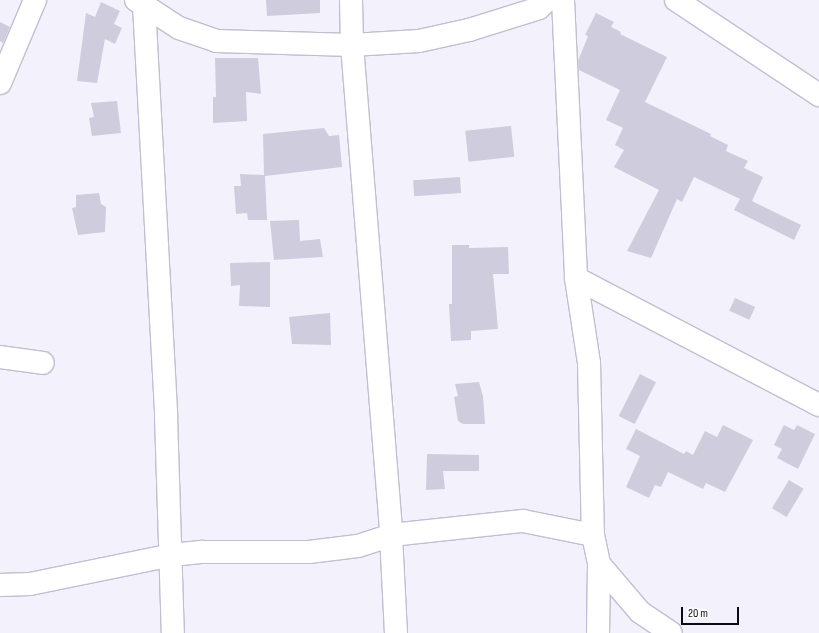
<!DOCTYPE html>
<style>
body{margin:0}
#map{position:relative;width:819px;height:633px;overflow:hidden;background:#f3f1fc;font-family:"Sofia Sans Condensed",sans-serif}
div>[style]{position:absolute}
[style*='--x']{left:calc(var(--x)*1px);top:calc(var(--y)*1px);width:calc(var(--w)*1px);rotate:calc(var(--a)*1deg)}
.building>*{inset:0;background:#cfccde;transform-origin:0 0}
.roads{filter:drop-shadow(1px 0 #c1bfd0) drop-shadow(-1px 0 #c1bfd0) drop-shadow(0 1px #c1bfd0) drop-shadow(0 -1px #c1bfd0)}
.street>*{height:22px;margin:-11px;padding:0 11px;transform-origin:11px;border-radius:11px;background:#fff}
span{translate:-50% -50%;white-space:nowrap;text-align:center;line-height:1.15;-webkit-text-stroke:3px #fff;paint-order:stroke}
.scale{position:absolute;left:681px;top:607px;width:58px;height:18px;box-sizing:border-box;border:2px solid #0c0b11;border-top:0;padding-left:5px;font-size:12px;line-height:14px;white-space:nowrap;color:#0c0b11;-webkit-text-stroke:3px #fff;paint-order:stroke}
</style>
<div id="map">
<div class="building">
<div style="clip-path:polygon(266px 0,320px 0,320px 13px,267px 16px)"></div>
<div style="clip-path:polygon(101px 2px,120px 11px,114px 24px,122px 28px,115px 44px,105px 39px,97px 83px,77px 81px,86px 13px,95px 17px)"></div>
<div style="clip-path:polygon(596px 13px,614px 22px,611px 27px,621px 32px,620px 34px,667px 57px,645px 102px,711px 134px,710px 136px,728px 145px,726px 151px,748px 161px,744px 168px,763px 177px,752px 201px,801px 225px,794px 240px,734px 210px,740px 199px,694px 177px,682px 202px,677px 199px,651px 258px,627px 251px,659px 190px,614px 167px,624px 150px,615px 145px,623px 128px,606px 120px,620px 90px,579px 70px,578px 61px,588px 36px,585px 35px)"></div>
<div style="clip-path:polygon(0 22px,10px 27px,3px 43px,0 41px)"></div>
<div style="clip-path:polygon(215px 58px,258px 58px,261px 94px,246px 92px,247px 121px,213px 123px,213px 97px,216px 97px)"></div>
<div style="clip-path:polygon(117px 101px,121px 133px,92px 136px,89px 118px,94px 117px,91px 103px)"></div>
<div style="left:511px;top:126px;width:31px;height:46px;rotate:84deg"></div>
<div style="clip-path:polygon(324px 128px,329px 136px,339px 135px,342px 167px,265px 176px,267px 220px,248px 220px,247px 213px,236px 214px,234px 186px,241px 186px,240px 174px,264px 175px,263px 134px)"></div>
<div style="left:460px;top:177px;width:16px;height:47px;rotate:86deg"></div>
<div style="clip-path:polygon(99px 193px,101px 204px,106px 207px,105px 232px,78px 235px,72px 208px,76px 207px,76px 195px)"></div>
<div style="clip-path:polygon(299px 220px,300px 241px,320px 239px,323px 257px,274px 260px,270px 221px)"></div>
<div style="clip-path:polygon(452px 245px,469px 245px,469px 248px,508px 247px,509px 274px,493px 274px,498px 329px,471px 331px,471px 340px,451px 341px,449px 304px,452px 304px)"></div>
<div style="clip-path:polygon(270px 262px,270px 307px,239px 306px,240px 285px,231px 286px,230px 263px)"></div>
<div style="left:735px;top:298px;width:22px;height:14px;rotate:24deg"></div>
<div style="clip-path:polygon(330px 313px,331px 345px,292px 344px,289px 317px)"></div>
<div style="left:640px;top:374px;width:18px;height:47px;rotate:27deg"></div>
<div style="clip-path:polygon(479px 382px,483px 396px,485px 424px,463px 424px,458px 421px,454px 397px,458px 396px,455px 384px)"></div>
<div style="clip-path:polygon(723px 425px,753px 440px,725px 492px,706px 483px,703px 489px,668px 472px,661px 487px,655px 485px,649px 498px,626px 487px,640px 456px,626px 449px,636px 429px,684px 454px,686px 451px,693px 455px,705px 431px,717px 437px)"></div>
<div style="clip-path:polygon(784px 425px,794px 430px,797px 425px,815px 434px,798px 469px,777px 458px,782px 449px,774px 445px)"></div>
<div style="clip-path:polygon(427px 454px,479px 455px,479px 471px,443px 471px,445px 489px,426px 490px)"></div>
<div style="left:789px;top:480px;width:17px;height:33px;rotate:31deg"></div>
</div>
<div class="roads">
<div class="street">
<div style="--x:136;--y:0;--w:51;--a:33.1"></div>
<div style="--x:179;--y:28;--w:39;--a:19"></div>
<div style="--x:216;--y:41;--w:136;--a:1.7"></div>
<div style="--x:352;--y:45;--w:67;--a:-3.4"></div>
<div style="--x:419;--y:41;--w:51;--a:-12.4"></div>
<div style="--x:469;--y:30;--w:73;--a:-17.4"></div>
<div style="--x:539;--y:8;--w:11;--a:-45"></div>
<div style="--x:351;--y:0;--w:45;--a:88.7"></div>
<div style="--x:352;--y:45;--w:492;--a:85.4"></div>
<div style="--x:391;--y:535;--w:98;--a:87.1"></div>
<div style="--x:563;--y:0;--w:278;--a:87.3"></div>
<div style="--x:576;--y:278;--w:86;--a:81.3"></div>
<div style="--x:589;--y:363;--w:172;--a:88.7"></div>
<div style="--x:593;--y:535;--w:30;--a:78"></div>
<div style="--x:599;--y:564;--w:69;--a:90.8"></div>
<div style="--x:676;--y:0;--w:172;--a:33.6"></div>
<div style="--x:144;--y:5;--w:412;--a:86.9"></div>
<div style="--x:166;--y:416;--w:217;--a:88.2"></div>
<div style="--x:0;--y:83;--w:90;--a:-67.1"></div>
<div style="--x:576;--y:278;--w:274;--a:27.6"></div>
<div style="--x:0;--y:357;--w:43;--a:7.9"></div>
<div style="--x:599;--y:564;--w:63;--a:49.5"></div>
<div style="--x:640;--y:612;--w:37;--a:34"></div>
<div style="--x:0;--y:585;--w:30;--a:-2"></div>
<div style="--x:30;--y:584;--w:145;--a:-11.5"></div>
<div style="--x:172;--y:555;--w:31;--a:-6"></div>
<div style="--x:203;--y:552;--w:106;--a:0"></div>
<div style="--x:309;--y:552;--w:49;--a:-7"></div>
<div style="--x:358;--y:546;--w:35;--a:-18"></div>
<div style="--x:391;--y:535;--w:133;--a:-6.1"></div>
<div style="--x:523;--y:521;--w:71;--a:11.3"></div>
</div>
</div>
<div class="scale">20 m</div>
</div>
